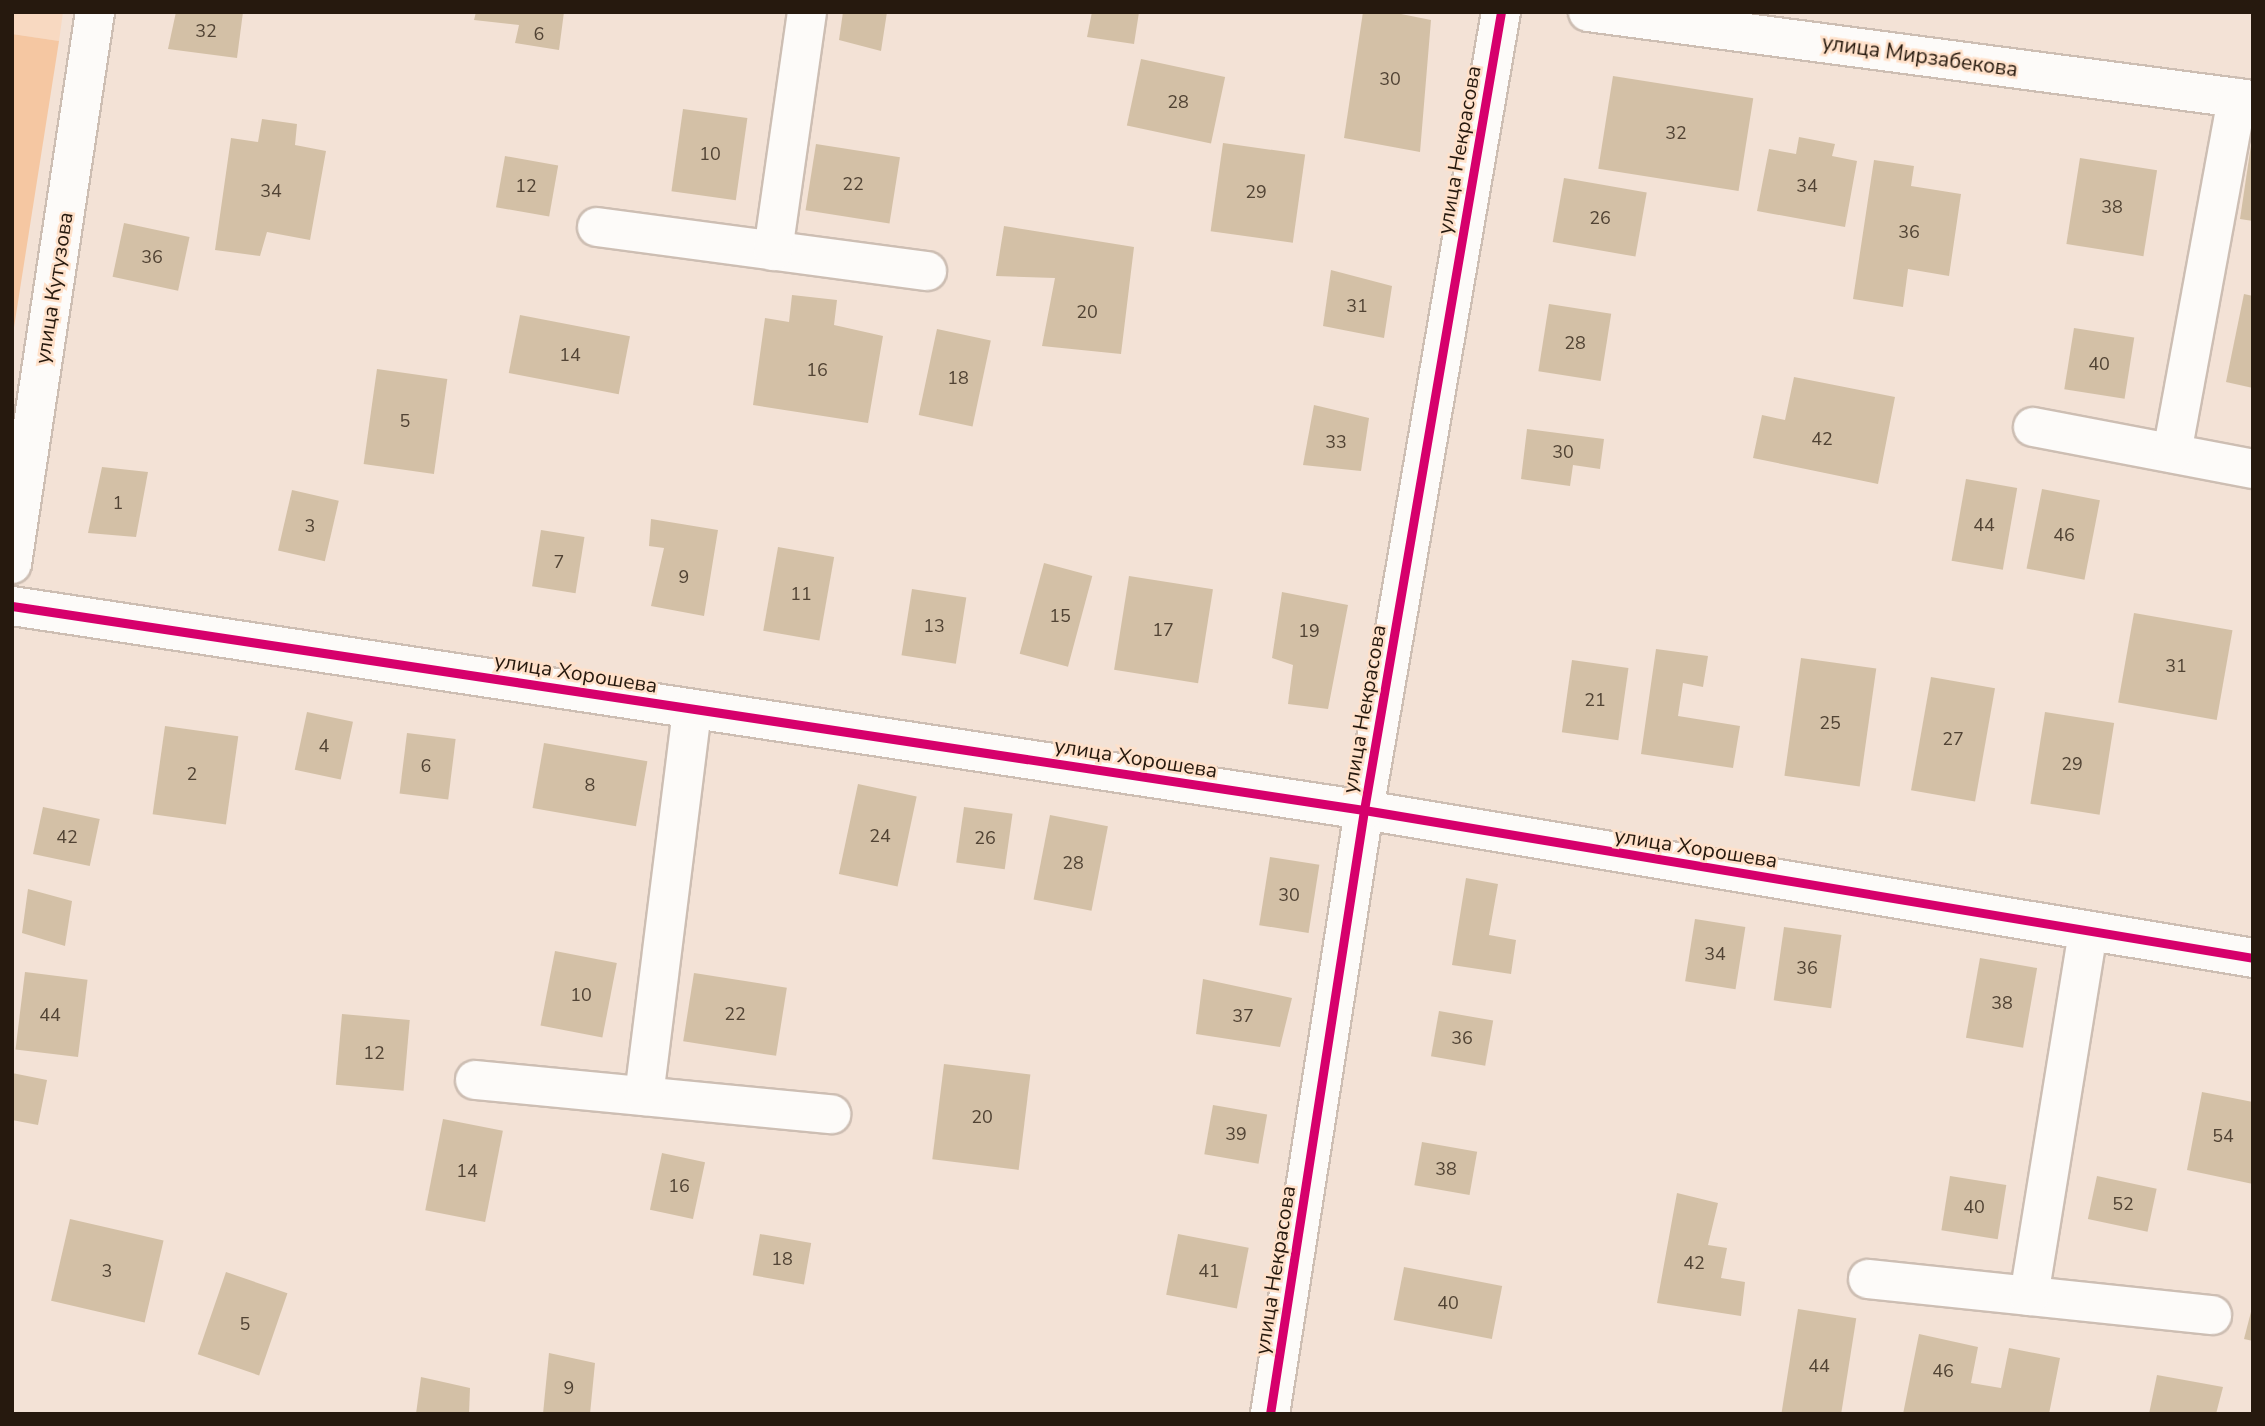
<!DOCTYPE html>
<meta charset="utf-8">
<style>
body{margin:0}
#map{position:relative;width:2265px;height:1426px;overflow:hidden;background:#f3e2d6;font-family:"Nunito Sans",sans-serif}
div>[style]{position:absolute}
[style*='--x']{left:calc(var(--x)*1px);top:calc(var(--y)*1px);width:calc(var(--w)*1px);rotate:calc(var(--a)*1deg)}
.built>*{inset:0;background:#f8d9c1}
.green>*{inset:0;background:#f5c7a2}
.building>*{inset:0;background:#d3c0a6;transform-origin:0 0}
.roads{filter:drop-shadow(2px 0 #cdbeb3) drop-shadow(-2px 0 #cdbeb3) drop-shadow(0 2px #cdbeb3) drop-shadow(0 -2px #cdbeb3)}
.minor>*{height:38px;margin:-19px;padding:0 19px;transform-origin:19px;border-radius:19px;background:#fdfbf9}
.cycleway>*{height:9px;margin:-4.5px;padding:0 4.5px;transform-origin:4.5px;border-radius:4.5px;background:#d6006c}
span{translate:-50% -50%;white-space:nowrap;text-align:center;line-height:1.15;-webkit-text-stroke:5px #ffe1ca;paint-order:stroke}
.number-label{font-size:18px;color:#514334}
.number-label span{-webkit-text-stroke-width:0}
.street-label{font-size:21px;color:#26190e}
.frame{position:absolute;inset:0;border:14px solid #26190e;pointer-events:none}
</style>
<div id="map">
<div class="built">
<div style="clip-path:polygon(12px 12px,63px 12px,59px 41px,12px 34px)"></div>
</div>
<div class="green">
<div style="clip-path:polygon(12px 34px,59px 41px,12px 340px)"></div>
</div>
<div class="building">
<div style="clip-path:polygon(176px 12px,243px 12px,237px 58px,168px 49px)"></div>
<div style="clip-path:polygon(476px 12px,564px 12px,559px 50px,515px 43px,519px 25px,474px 20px)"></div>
<div style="clip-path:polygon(843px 12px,887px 12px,881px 51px,839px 40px)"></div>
<div style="clip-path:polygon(1092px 12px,1139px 12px,1134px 44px,1087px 37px)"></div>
<div style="clip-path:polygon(1363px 12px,1391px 12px,1431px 20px,1420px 152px,1344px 138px)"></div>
<div style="left:1141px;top:59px;width:86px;height:68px;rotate:12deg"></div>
<div style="left:1613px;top:76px;width:142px;height:94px;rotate:9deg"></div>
<div style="left:683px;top:109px;width:65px;height:83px;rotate:8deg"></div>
<div style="clip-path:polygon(262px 119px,297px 124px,295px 145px,326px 151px,310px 240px,267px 232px,260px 256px,215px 250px,231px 138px,258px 142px)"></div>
<div style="clip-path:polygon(1799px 137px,1835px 144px,1832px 156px,1857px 161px,1845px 227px,1757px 211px,1769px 149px,1796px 154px)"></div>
<div style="left:1223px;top:143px;width:83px;height:89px;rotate:8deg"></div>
<div style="left:816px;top:144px;width:85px;height:67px;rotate:9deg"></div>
<div style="clip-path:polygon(2251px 145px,2253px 145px,2253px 221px,2240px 219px)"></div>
<div style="left:505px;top:156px;width:54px;height:52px;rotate:10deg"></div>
<div style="left:2080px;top:158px;width:78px;height:87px;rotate:9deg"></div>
<div style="clip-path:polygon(1874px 160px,1914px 166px,1911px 186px,1961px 194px,1949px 276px,1908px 269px,1903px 307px,1853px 299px)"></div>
<div style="left:1564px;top:178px;width:84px;height:65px;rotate:10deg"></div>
<div style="left:124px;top:223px;width:67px;height:55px;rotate:12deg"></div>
<div style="clip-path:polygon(1004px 226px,1134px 247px,1121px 354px,1042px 346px,1055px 278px,996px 276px)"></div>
<div style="clip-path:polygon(1331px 270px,1392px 286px,1384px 338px,1323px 326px)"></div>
<div style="clip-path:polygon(2244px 294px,2253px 296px,2253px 388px,2226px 382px)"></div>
<div style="clip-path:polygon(792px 295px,837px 300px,834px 325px,883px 336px,868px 423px,753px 405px,765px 318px,789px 322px)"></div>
<div style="left:1549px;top:304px;width:63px;height:68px;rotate:9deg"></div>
<div style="left:520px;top:315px;width:112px;height:59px;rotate:11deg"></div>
<div style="left:2074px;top:328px;width:61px;height:62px;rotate:9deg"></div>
<div style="left:937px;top:329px;width:55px;height:88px;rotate:12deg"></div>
<div style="left:377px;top:369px;width:71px;height:96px;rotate:8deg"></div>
<div style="clip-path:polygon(1794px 377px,1895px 397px,1878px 484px,1753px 458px,1762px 415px,1785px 420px)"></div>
<div style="clip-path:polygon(1314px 405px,1369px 418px,1361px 471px,1303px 465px)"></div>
<div style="clip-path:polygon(1527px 429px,1604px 439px,1600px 469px,1573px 465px,1570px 486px,1521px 479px)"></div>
<div style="clip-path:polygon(102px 467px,148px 472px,136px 537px,88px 533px)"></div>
<div style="left:1966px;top:479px;width:52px;height:83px;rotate:10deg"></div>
<div style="left:2042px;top:489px;width:59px;height:81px;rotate:11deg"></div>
<div style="left:292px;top:490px;width:48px;height:62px;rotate:13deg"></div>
<div style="clip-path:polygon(651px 519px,718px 530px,704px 616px,651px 606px,664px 548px,649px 546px)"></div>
<div style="left:541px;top:530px;width:44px;height:57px;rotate:9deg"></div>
<div style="left:778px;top:547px;width:57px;height:85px;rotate:10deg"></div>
<div style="left:1044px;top:563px;width:50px;height:94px;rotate:15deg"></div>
<div style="left:1129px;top:576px;width:85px;height:95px;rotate:9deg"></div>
<div style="left:912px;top:589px;width:55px;height:67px;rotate:9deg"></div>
<div style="clip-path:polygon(1282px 592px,1348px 605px,1328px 709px,1288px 704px,1293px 665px,1272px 658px)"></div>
<div style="left:2134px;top:613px;width:100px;height:91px;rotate:10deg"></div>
<div style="clip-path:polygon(1656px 649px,1708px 656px,1703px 687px,1683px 683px,1678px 716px,1740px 726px,1733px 768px,1641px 754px)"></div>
<div style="left:1801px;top:658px;width:76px;height:119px;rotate:8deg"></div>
<div style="left:1572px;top:660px;width:57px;height:73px;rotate:8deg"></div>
<div style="left:1931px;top:677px;width:65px;height:115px;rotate:10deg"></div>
<div style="left:307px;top:712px;width:47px;height:59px;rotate:12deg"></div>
<div style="left:2045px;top:712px;width:70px;height:93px;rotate:9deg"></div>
<div style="left:165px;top:726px;width:74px;height:89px;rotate:8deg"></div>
<div style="left:407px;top:733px;width:49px;height:61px;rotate:7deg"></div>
<div style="left:544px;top:743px;width:105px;height:66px;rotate:10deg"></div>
<div style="left:858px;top:784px;width:60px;height:92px;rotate:12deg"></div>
<div style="left:43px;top:807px;width:58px;height:48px;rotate:12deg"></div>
<div style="left:964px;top:807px;width:49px;height:56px;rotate:8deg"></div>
<div style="left:1050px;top:815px;width:59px;height:86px;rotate:11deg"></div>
<div style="left:1270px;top:857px;width:50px;height:69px;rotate:9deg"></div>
<div style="clip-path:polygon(1466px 878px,1498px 884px,1489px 935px,1516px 940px,1511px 974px,1452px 965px)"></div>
<div style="clip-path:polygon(28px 889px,72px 901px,65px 946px,22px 933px)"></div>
<div style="left:1695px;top:919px;width:51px;height:63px;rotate:9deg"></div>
<div style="left:1784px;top:927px;width:58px;height:74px;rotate:8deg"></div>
<div style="left:555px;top:951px;width:63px;height:76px;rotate:11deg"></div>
<div style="left:1980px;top:958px;width:58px;height:81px;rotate:10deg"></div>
<div style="left:25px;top:972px;width:63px;height:78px;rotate:7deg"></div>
<div style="left:694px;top:973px;width:94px;height:69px;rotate:9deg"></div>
<div style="clip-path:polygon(1203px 979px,1292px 998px,1280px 1047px,1196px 1034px)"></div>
<div style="left:1439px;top:1011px;width:55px;height:46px;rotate:10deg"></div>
<div style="left:342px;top:1014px;width:68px;height:71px;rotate:5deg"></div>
<div style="left:944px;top:1064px;width:87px;height:96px;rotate:7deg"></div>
<div style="clip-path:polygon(12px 1073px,47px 1080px,38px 1125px,12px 1120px)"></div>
<div style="clip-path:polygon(2202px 1092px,2253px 1102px,2253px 1184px,2187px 1170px)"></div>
<div style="left:1213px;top:1105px;width:55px;height:50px;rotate:10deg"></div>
<div style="left:443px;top:1119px;width:61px;height:93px;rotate:11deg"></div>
<div style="left:1422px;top:1142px;width:56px;height:44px;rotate:10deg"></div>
<div style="left:662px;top:1153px;width:44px;height:58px;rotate:12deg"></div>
<div style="left:1950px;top:1176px;width:57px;height:55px;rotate:9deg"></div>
<div style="left:2097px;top:1176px;width:61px;height:44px;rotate:12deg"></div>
<div style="clip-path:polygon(1677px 1193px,1718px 1203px,1708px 1245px,1727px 1248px,1721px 1278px,1745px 1282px,1741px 1316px,1657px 1303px)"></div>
<div style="left:70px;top:1219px;width:96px;height:84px;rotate:13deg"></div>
<div style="left:760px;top:1234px;width:52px;height:42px;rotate:10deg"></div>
<div style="left:1178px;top:1234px;width:72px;height:62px;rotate:11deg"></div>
<div style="left:1404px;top:1267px;width:100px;height:54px;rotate:11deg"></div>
<div style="left:226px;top:1272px;width:65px;height:87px;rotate:19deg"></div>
<div style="clip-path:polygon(2253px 1304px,2253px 1341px,2244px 1339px)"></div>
<div style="left:1798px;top:1309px;width:59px;height:106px;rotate:9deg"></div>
<div style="clip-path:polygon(1919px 1334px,1978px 1347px,1971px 1383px,2001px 1388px,2009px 1348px,2060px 1358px,2049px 1414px,1903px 1414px)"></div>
<div style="clip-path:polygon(549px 1353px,595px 1363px,590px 1414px,543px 1414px)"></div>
<div style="clip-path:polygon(2157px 1375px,2223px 1387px,2216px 1414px,2149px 1414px)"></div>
<div style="clip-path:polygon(421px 1377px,470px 1388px,469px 1414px,416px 1414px)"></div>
</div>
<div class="roads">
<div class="minor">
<div style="--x:1588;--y:12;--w:671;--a:7.54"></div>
<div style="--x:597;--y:227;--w:333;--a:7.6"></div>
<div style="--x:773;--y:251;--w:241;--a:-81.9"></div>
<div style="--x:2033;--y:427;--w:224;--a:10.8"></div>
<div style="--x:2172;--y:453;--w:361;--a:-79.6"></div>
<div style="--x:12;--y:564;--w:558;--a:-81.45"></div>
<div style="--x:12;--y:606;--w:1367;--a:8.58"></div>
<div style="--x:1364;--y:810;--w:901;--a:9.45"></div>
<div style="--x:475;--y:1080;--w:358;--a:5.5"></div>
<div style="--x:644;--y:1096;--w:390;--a:-82.9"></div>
<div style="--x:1868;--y:1279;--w:346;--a:6"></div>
<div style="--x:2029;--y:1296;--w:370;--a:-80.8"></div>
<div style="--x:1270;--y:1414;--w:611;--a:-81.15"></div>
<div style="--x:1364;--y:810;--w:810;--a:-80.26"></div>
</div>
</div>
<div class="cycleway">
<div style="--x:12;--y:606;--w:1367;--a:8.58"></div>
<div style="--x:1364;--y:810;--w:901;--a:9.45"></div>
<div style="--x:1270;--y:1414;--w:611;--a:-81.15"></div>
<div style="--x:1364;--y:810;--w:810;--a:-80.26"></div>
</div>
<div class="number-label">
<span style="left:206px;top:31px">32</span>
<span style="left:539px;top:34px">6</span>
<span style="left:1390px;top:79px">30</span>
<span style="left:1178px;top:102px">28</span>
<span style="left:1676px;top:133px">32</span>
<span style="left:710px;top:154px">10</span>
<span style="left:853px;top:184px">22</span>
<span style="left:526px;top:186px">12</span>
<span style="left:1807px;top:186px">34</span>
<span style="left:271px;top:191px">34</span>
<span style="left:1256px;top:192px">29</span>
<span style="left:2112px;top:207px">38</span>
<span style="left:1600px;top:218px">26</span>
<span style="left:1909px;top:232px">36</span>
<span style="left:152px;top:257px">36</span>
<span style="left:1357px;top:306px">31</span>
<span style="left:1087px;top:312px">20</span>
<span style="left:1575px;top:343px">28</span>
<span style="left:570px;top:355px">14</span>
<span style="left:2099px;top:364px">40</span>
<span style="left:817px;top:370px">16</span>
<span style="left:958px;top:378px">18</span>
<span style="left:405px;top:421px">5</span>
<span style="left:1822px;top:439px">42</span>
<span style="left:1336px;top:442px">33</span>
<span style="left:1563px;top:452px">30</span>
<span style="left:118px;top:503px">1</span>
<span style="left:1984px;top:525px">44</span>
<span style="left:310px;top:526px">3</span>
<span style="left:2064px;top:535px">46</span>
<span style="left:559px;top:562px">7</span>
<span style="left:684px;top:577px">9</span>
<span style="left:801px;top:594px">11</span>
<span style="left:1060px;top:616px">15</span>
<span style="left:934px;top:626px">13</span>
<span style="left:1163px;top:630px">17</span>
<span style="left:1309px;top:631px">19</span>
<span style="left:2176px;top:666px">31</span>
<span style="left:1595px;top:700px">21</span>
<span style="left:1830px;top:723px">25</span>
<span style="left:1953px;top:739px">27</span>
<span style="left:324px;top:746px">4</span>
<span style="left:2072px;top:764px">29</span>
<span style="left:426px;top:766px">6</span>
<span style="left:192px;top:774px">2</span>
<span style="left:590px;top:785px">8</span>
<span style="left:880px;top:836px">24</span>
<span style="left:67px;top:837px">42</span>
<span style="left:985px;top:838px">26</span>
<span style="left:1073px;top:863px">28</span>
<span style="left:1289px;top:895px">30</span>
<span style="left:1715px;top:954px">34</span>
<span style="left:1807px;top:968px">36</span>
<span style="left:581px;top:995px">10</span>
<span style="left:2002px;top:1003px">38</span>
<span style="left:735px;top:1014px">22</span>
<span style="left:50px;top:1015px">44</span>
<span style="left:1243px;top:1016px">37</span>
<span style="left:1462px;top:1038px">36</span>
<span style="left:374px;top:1053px">12</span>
<span style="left:982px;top:1117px">20</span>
<span style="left:1236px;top:1134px">39</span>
<span style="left:2223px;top:1136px">54</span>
<span style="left:1446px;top:1169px">38</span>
<span style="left:467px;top:1171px">14</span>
<span style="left:679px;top:1186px">16</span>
<span style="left:2123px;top:1204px">52</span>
<span style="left:1974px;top:1207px">40</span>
<span style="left:782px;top:1259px">18</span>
<span style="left:1694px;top:1263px">42</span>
<span style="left:107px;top:1271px">3</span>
<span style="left:1209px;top:1271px">41</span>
<span style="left:1448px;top:1303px">40</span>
<span style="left:245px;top:1324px">5</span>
<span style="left:1819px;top:1366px">44</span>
<span style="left:1943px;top:1371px">46</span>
<span style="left:569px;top:1388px">9</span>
</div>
<div class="street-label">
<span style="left:1920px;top:56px;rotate:8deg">улица Мирзабекова</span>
<span style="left:1459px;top:150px;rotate:-80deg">улица Некрасова</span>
<span style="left:54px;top:288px;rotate:-81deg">улица Кутузова</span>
<span style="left:576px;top:673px;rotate:9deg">улица Хорошева</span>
<span style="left:1364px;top:709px;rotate:-80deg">улица Некрасова</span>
<span style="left:1136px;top:758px;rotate:9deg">улица Хорошева</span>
<span style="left:1696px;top:848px;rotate:9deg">улица Хорошева</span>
<span style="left:1275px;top:1270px;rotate:-81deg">улица Некрасова</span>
</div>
<div class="frame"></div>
</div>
